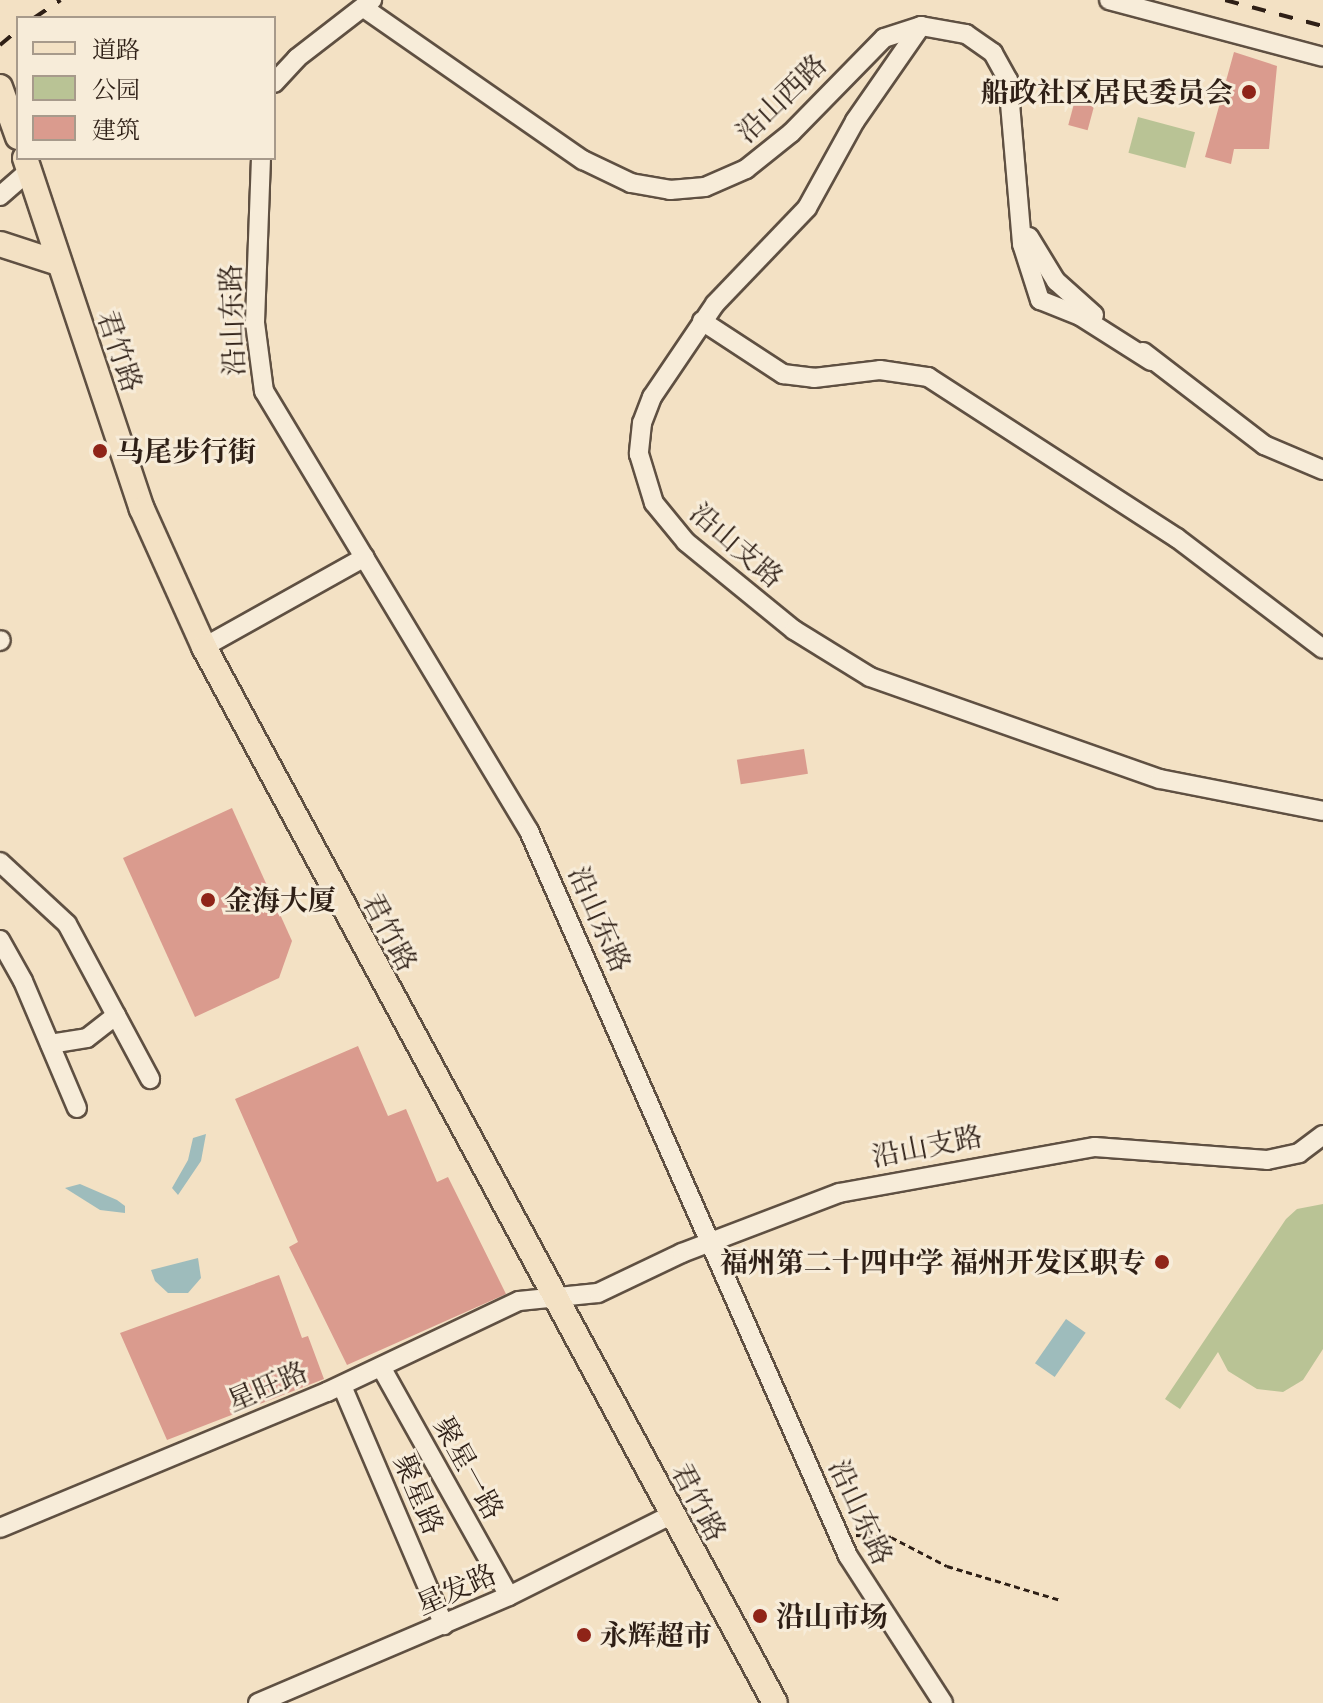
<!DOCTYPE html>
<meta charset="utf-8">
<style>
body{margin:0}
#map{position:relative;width:1323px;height:1703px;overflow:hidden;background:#f3e1c4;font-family:"Gentium Book Plus","Noto Serif SC",serif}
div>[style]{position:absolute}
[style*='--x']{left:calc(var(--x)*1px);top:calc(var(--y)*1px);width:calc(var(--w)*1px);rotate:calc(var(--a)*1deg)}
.green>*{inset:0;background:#b9c395;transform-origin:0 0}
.water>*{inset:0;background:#9ebcbc;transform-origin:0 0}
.building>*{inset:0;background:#da9b8e;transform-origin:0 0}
.path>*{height:3px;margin-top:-1.5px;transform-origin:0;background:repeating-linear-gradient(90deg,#2e1f16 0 6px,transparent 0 10px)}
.roads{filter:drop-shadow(2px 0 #5f5042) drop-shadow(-2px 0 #5f5042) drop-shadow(0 2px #5f5042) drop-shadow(0 -2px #5f5042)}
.minor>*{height:18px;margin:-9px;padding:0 9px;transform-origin:9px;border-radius:9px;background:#f7ecd9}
.major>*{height:24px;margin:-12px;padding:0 12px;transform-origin:12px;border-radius:12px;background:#f3e1c4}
.rail>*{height:4px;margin-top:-2px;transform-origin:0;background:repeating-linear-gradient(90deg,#2e1f16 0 14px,transparent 0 28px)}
.dots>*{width:22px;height:22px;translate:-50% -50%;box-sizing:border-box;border:4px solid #f7ecd9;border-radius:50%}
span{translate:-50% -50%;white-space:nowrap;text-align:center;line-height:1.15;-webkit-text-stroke:6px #f7ecd9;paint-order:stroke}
.poi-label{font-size:28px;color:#2e1f16;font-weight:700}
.right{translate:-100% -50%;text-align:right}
.left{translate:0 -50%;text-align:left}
.street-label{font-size:28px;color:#2e1f16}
.legend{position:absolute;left:16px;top:16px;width:260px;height:144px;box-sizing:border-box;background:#f7ecd9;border:2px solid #a79a8b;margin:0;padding:10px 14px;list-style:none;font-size:24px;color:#2e1f16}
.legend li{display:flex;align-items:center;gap:16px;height:40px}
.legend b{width:40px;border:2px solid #a79a8b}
</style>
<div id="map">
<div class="green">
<div style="left:1138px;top:117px;width:59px;height:37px;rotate:15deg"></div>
<div style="clip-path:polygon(1323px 1204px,1323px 1349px,1303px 1380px,1283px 1392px,1257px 1389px,1228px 1371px,1218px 1352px,1180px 1409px,1165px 1399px,1286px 1219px,1297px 1209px)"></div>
</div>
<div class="water">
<div style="clip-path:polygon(206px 1134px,201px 1161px,178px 1195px,172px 1188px,188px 1160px,193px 1138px)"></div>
<div style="clip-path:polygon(80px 1184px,117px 1200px,125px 1206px,125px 1213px,100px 1210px,65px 1188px)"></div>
<div style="clip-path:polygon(198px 1258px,201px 1278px,188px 1293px,168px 1293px,155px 1281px,151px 1270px)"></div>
<div style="left:1066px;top:1319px;width:24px;height:54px;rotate:35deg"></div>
</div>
<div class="building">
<div style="clip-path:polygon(1234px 52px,1277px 66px,1269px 149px,1234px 149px,1231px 164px,1205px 157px)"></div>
<div style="left:1075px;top:100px;width:20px;height:26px;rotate:15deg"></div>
<div style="left:804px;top:749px;width:25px;height:68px;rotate:81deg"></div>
<div style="clip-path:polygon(232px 808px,292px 941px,279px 978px,195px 1017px,123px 858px)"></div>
<div style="clip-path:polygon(358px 1046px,388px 1116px,406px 1109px,437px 1182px,448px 1177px,506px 1294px,347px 1365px,289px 1247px,298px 1242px,235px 1099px)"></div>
<div style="clip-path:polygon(279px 1275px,302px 1338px,308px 1336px,324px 1379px,167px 1440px,120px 1333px)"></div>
</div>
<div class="path">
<div style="--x:856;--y:1535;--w:35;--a:3"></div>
<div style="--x:891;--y:1537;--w:63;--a:27.4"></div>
<div style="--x:947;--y:1566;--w:118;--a:16.7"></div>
</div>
<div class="roads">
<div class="minor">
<div style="--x:1109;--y:0;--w:221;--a:14.9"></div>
<div style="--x:364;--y:8;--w:267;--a:34.8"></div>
<div style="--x:583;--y:160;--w:53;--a:25.6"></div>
<div style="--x:631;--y:183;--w:40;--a:10"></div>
<div style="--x:670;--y:190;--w:35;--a:-5"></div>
<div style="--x:705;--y:187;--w:45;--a:-23.7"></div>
<div style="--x:746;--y:169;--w:58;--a:-38.7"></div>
<div style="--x:791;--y:133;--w:133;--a:-45.6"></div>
<div style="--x:884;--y:38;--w:39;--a:-18"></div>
<div style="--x:921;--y:26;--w:46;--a:10.1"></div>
<div style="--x:966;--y:34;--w:33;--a:35"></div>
<div style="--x:993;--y:53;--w:31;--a:61"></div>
<div style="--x:1008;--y:80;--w:165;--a:85.1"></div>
<div style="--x:1022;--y:244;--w:59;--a:72.2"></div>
<div style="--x:1040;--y:300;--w:43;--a:21.8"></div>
<div style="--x:1080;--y:316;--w:84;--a:32.4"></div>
<div style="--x:921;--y:26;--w:116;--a:124.8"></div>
<div style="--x:855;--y:121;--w:99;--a:118.9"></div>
<div style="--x:807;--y:208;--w:133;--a:133.8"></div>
<div style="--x:715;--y:304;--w:112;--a:124.1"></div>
<div style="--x:652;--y:397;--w:28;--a:111"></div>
<div style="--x:642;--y:423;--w:31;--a:96"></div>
<div style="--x:639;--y:454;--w:51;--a:73"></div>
<div style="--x:654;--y:503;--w:50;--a:50.6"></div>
<div style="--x:686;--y:542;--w:139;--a:39.2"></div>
<div style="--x:794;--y:630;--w:89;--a:31.7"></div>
<div style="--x:870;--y:677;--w:307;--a:19.4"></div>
<div style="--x:1160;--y:779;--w:166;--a:11.1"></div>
<div style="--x:274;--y:83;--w:34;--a:-47"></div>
<div style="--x:297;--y:58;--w:95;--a:-37.7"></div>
<div style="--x:261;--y:158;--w:165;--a:92.1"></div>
<div style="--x:255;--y:323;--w:69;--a:82.5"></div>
<div style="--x:264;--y:391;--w:514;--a:58.94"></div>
<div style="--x:529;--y:831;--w:792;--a:66.25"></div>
<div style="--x:848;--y:1556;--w:175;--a:57.1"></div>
<div style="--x:0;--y:196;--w:38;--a:-41"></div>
<div style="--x:1029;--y:237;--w:52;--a:58.5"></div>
<div style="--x:1056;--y:281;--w:51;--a:41.8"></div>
<div style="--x:702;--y:321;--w:97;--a:33.2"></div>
<div style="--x:783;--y:374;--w:31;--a:7"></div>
<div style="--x:814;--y:378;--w:66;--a:-6.9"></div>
<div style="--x:880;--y:370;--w:49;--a:8.3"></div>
<div style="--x:928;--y:377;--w:297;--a:32.9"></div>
<div style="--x:1177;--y:538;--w:183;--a:37.2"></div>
<div style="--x:1143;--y:352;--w:153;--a:37.5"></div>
<div style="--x:1264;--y:445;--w:64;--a:23"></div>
<div style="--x:0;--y:641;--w:1;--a:-45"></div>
<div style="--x:204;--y:647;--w:184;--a:-29.2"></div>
<div style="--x:0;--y:862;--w:91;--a:42.8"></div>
<div style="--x:67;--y:924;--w:176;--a:61.8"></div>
<div style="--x:0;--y:940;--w:47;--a:60.7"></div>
<div style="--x:23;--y:981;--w:138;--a:67"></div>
<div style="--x:50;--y:1044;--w:37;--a:-9"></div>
<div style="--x:87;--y:1038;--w:37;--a:-38"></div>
<div style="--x:381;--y:1367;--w:262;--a:60.8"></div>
<div style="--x:342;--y:1386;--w:260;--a:66.9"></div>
<div style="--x:0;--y:1528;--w:354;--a:-22.6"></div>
<div style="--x:327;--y:1392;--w:212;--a:-25.4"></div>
<div style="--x:519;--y:1301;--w:79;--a:-5.8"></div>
<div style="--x:598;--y:1293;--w:93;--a:-25.5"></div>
<div style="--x:682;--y:1253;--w:168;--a:-20.9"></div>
<div style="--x:839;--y:1193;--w:260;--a:-10.2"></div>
<div style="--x:1095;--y:1147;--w:172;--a:4.3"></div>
<div style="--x:1267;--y:1160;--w:33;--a:-12"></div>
<div style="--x:1299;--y:1153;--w:30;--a:-37"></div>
<div style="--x:258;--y:1703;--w:273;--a:-23.1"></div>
<div style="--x:509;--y:1596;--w:181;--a:-26.6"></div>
</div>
<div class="major">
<div style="--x:0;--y:87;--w:53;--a:70.2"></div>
<div style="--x:25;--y:158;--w:370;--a:71.6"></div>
<div style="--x:142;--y:509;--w:151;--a:65.8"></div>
<div style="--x:204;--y:647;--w:1200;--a:61.6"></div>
<div style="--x:0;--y:244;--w:61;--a:18.1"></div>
</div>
</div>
<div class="rail">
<div style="--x:1225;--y:0;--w:101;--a:14.9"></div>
<div style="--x:34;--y:18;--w:32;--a:-34"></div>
<div style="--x:0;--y:45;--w:23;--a:-40"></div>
</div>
<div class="dots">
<div style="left:1249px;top:92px;background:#8f2418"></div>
<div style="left:100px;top:451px;background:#8f2418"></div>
<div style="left:208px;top:900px;background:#8f2418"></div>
<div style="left:1162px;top:1262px;background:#8f2418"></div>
<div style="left:760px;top:1616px;background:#8f2418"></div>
<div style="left:584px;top:1635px;background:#8f2418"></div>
</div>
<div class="poi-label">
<span class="right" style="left:1233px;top:92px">船政社区居民委员会</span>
<span class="left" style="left:116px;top:451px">马尾步行街</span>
<span class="left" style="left:224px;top:900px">金海大厦</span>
<span class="right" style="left:1146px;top:1262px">福州第二十四中学 福州开发区职专</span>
<span class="left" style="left:776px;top:1616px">沿山市场</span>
<span class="left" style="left:600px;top:1635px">永辉超市</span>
</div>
<div class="street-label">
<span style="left:781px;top:98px;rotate:-44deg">沿山西路</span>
<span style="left:232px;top:320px;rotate:-92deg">沿山东路</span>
<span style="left:120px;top:351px;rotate:71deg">君竹路</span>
<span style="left:737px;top:545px;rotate:41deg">沿山支路</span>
<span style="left:600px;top:919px;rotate:66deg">沿山东路</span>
<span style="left:390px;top:932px;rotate:62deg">君竹路</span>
<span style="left:927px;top:1146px;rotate:-11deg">沿山支路</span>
<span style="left:267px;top:1386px;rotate:-23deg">星旺路</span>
<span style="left:469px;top:1468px;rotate:61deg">聚星一路</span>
<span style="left:419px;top:1494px;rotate:67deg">聚星路</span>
<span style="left:699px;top:1502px;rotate:62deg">君竹路</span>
<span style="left:861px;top:1512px;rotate:65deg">沿山东路</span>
<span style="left:456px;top:1589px;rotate:-24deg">星发路</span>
</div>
<ul class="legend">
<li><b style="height:10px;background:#f3e1c4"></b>道路</li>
<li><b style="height:22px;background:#b9c395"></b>公园</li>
<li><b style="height:22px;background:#da9b8e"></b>建筑</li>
</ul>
</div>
